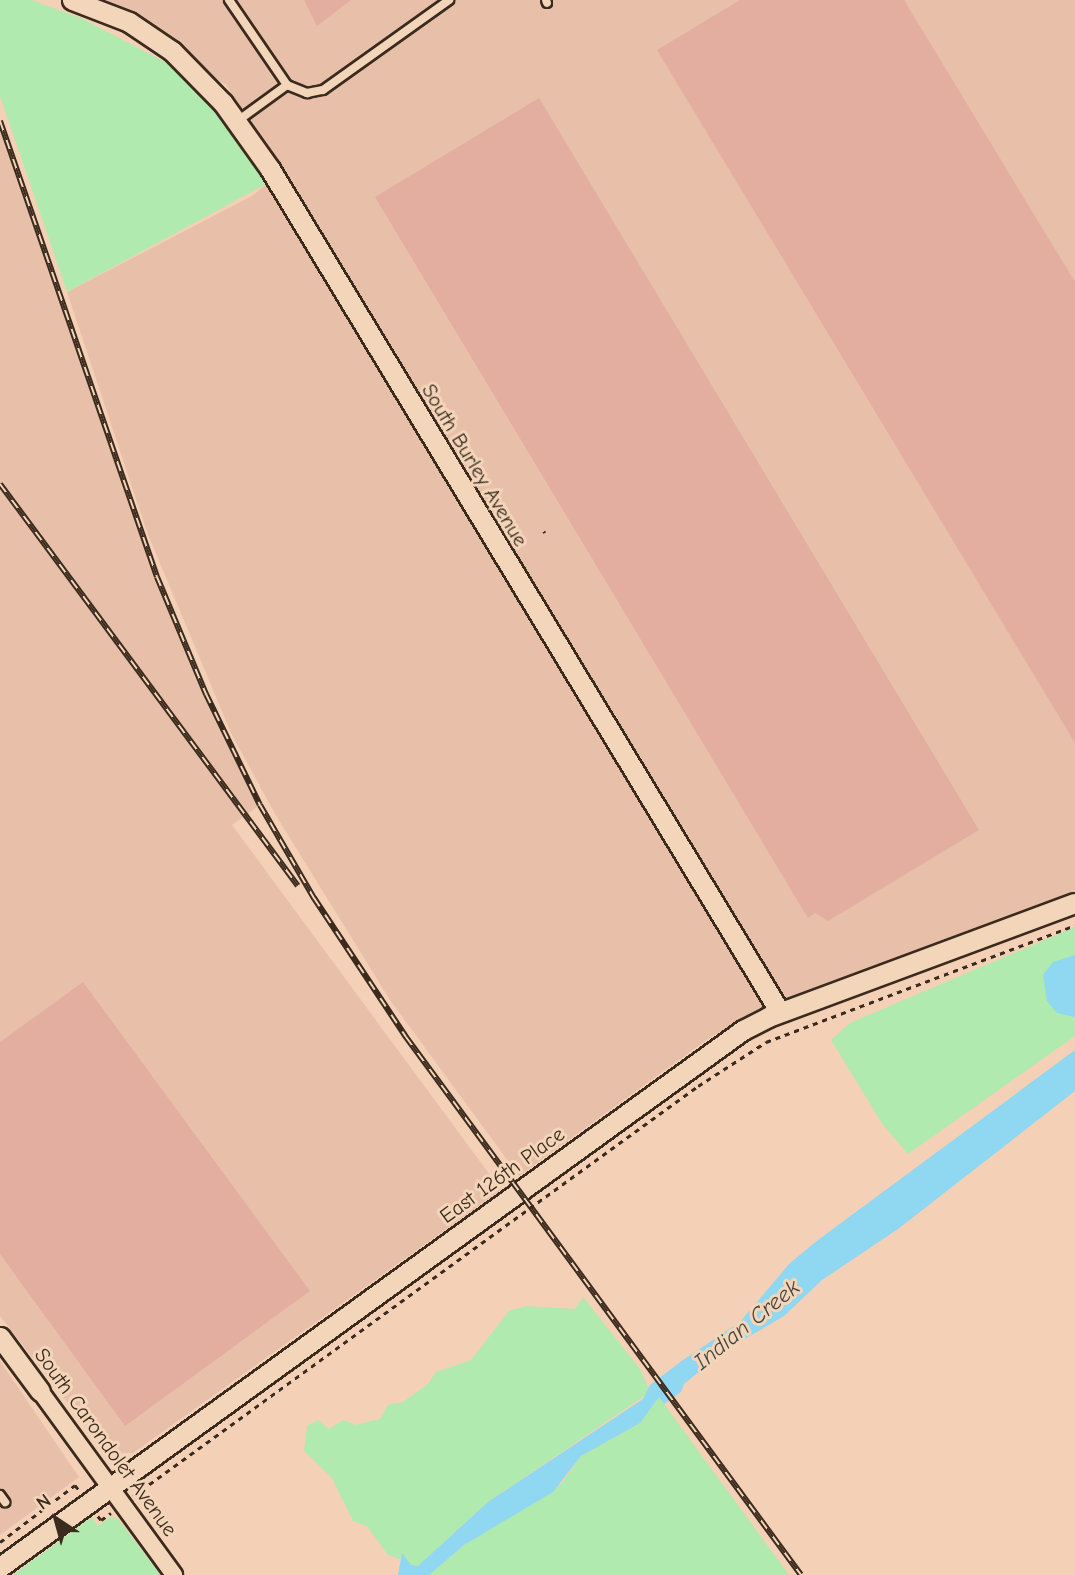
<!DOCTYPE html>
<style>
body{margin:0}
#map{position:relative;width:1075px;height:1575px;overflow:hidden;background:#f4d0b7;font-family:"Comic Neue",sans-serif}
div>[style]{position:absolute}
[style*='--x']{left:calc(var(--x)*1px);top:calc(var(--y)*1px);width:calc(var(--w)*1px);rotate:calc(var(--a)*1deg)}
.built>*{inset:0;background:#e8c0aa}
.green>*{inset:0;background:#b0eaae}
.water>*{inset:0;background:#90d7f1}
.building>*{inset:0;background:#e3ada0}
.path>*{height:2.5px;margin-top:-1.25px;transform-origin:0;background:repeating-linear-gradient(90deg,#3b2a1e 0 5px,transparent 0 10px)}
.roads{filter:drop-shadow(2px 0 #3b2a1e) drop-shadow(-2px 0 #3b2a1e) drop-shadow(0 2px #3b2a1e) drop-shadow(0 -2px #3b2a1e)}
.service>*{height:8px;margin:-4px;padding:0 4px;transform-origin:4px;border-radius:4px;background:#f3d5b9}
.minor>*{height:16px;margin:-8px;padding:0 8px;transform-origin:8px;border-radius:8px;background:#f3d5b9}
.tertiary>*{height:19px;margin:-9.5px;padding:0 9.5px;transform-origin:9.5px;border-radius:9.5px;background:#f3d5b9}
.rail>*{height:6px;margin-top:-3px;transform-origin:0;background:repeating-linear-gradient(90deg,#f3d5b9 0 10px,#3b2a1e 0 20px);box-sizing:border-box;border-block:2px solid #3b2a1e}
span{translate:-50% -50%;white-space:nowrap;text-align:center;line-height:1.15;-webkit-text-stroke:6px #f3d5b9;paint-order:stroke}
.street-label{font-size:21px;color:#3b2a1e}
.water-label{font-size:23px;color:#48443e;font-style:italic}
.north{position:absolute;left:21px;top:1484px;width:70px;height:70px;-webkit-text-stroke:5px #f3d5b9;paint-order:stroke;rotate:324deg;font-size:19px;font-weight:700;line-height:28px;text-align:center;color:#3b2a1e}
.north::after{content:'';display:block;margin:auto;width:24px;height:32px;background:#3b2a1e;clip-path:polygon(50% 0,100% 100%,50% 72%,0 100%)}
</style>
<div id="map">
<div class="built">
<div style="clip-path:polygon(99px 0,1075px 0,1075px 892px,758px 1009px,708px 1039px,519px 1176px,390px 1000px,275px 814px,231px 733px,147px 532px,67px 292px,252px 196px,284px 170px,226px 85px)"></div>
<div style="clip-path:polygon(0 121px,157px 577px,206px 694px,260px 805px,232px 825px,501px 1190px,133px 1453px,116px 1453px,100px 1444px,0 1316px)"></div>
<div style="clip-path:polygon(0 1361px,79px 1477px,0 1535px)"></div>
</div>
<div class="green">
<div style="clip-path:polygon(0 0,32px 0,83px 19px,182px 71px,218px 106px,266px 184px,67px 292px,0 96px)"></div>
<div style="clip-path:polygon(1075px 927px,1075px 1036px,908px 1154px,883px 1125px,831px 1040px,850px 1023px)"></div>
<div style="clip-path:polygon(583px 1297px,640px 1369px,650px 1392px,488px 1502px,418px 1566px,411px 1565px,402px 1554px,400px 1559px,388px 1555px,367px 1526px,353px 1521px,332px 1478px,304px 1451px,307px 1426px,318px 1420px,329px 1429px,343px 1420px,356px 1425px,380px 1419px,388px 1405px,403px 1402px,428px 1384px,436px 1372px,471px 1360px,509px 1311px,526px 1306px,575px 1309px)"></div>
<div style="clip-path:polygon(659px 1397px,789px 1575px,429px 1575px,464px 1545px,562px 1483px,581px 1456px,640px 1423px)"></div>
<div style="clip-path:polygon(92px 1517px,98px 1526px,110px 1517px,118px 1519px,161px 1575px,13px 1575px)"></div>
</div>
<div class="water">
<div style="clip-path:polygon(1075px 955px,1075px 1017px,1057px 1013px,1047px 1001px,1043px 975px,1053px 962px)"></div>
<div style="clip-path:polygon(1075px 1050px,1075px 1091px,898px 1229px,822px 1280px,784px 1316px,726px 1350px,684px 1384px,681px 1392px,664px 1404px,659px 1397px,640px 1423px,581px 1456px,553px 1492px,464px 1545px,429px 1575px,398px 1575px,402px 1553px,411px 1565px,418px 1566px,488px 1502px,643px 1399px,650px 1385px,683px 1360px,740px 1322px,790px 1263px,818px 1240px)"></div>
</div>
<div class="building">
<div style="clip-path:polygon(304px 0,351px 0,317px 26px)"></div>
<div style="clip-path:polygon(740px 0,904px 0,1075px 282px,1075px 743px,657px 50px)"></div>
<div style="clip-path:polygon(539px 98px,979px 830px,828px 921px,815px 913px,808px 918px,375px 197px)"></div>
<div style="clip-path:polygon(83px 982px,310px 1291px,125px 1426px,0 1254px,0 1042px)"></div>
</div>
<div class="path">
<div style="--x:544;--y:531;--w:2;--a:63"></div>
<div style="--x:133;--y:1496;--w:698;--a:-35.97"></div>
<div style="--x:698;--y:1086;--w:81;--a:-32.9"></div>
<div style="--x:766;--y:1042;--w:330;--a:-20.7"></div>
<div style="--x:98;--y:1516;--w:5;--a:53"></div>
<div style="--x:101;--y:1520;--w:12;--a:-35"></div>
<div style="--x:0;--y:1542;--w:94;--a:-37.2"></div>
<div style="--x:75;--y:1485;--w:6;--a:51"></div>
</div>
<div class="roads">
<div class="service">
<div style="--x:229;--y:0;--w:103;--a:55.7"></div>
<div style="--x:287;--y:85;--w:63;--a:144"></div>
<div style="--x:546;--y:0;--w:3;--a:72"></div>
<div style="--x:287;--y:85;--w:22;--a:22"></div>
<div style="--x:307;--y:93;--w:16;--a:-11"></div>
<div style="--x:323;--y:90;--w:155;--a:-35.5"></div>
<div style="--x:0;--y:1495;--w:9;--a:54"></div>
</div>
<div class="minor">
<div style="--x:40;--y:1391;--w:228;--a:53.9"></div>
</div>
<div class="tertiary">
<div style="--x:72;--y:0;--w:61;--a:21.1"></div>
<div style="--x:129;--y:22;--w:52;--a:34"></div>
<div style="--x:172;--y:51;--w:73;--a:45.6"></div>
<div style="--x:223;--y:103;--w:81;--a:54.5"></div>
<div style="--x:270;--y:169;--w:985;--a:58.83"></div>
<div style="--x:0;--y:1337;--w:67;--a:53.5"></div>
<div style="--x:0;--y:1567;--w:917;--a:-35.86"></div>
<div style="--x:743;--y:1030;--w:28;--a:-27"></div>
<div style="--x:768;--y:1017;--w:327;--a:-20.4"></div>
</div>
</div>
<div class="rail">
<div style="--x:0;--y:121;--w:482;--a:71"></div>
<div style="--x:157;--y:577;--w:127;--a:67.3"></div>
<div style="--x:206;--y:694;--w:123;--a:64.1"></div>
<div style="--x:260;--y:805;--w:108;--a:59.9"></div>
<div style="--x:314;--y:898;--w:167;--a:56.5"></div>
<div style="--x:406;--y:1037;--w:667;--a:53.71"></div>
<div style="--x:0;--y:484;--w:500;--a:53.45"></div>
</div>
<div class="street-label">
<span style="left:475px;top:465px;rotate:59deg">South Burley Avenue</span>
<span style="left:502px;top:1175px;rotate:-36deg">East 126th Place</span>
<span style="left:106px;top:1442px;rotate:54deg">South Carondolet Avenue</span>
</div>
<div class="water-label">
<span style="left:747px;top:1325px;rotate:-39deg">Indian Creek</span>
</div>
<div class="north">N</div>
</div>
